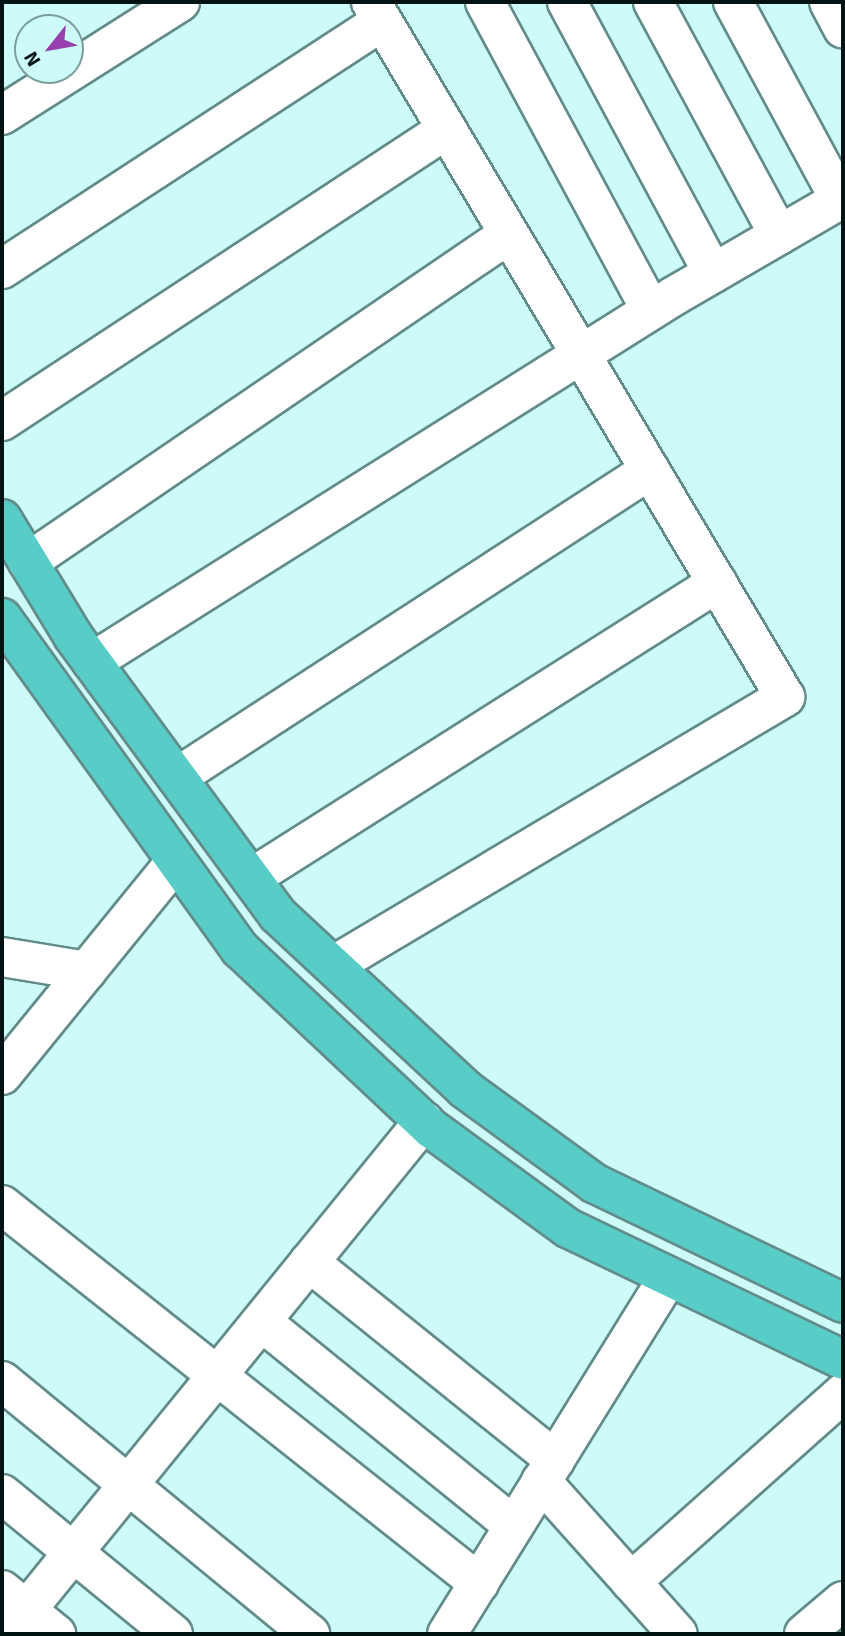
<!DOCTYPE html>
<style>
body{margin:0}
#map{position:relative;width:845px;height:1636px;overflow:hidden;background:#cdfbf8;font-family:Signika,sans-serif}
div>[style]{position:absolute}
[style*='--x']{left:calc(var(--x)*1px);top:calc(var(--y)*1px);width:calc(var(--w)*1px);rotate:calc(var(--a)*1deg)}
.roads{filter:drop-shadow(2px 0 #628c8a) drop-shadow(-2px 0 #628c8a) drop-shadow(0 2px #628c8a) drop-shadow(0 -2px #628c8a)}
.minor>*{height:38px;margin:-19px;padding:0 19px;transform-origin:19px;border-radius:19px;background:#fff}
.highway>*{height:38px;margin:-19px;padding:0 19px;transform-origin:19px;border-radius:19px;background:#58ccc7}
span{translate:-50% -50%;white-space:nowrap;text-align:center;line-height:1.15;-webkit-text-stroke:5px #cdfbf8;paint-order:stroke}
.frame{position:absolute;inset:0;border:4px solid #031212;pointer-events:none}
.north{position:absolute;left:14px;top:14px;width:70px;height:70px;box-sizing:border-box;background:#cdfbf8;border:2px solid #7c9e9c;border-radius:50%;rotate:239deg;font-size:19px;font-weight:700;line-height:28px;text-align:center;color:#031212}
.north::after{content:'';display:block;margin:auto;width:24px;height:32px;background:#973fac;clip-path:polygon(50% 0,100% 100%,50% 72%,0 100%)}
</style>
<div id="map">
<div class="roads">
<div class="minor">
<div style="--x:485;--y:2;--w:350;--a:61.7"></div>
<div style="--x:567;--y:2;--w:308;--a:61.7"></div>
<div style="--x:653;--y:2;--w:265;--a:61.6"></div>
<div style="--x:733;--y:2;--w:225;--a:61.6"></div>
<div style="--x:829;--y:2;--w:30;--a:62"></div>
<div style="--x:2;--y:115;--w:211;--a:-32.4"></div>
<div style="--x:2;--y:269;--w:454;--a:-33.1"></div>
<div style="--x:2;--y:421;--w:532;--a:-33.27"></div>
<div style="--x:28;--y:562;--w:582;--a:-34.29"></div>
<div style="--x:92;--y:662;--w:688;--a:-32.16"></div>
<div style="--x:674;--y:296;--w:195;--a:-30.1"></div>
<div style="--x:177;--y:777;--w:564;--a:-32.99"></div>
<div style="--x:251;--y:878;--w:552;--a:-32.34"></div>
<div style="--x:2;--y:957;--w:86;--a:9.4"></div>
<div style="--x:334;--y:965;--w:525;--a:-30.72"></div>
<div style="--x:785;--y:697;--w:809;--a:-120.78"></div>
<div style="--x:2;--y:1075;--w:274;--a:-50.9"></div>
<div style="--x:2;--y:1205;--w:609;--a:38.4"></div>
<div style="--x:309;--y:1262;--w:316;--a:38.8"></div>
<div style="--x:262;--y:1322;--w:324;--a:39"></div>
<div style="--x:2;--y:1381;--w:399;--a:39.4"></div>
<div style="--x:541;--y:1481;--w:205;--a:48.2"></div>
<div style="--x:2;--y:1494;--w:221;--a:39.3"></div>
<div style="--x:631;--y:1582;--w:284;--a:-41.7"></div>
<div style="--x:2;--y:1590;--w:70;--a:39.2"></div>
<div style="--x:7;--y:1634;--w:661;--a:-50.89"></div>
<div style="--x:447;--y:1634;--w:420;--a:-58.2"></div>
<div style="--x:804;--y:1634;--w:51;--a:-40.2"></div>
</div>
<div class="highway">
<div style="--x:2;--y:519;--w:137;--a:58.7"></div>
<div style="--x:73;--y:636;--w:346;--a:53.7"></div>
<div style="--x:278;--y:915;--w:255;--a:42.9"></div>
<div style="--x:465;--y:1089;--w:160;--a:36.1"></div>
<div style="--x:594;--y:1183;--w:276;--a:25.7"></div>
<div style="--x:2;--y:618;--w:408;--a:54.3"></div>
<div style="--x:240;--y:949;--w:263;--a:43.2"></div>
<div style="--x:432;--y:1129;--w:168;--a:36.1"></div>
<div style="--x:568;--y:1228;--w:305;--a:25.6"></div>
</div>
</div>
<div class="frame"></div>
<div class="north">N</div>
</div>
